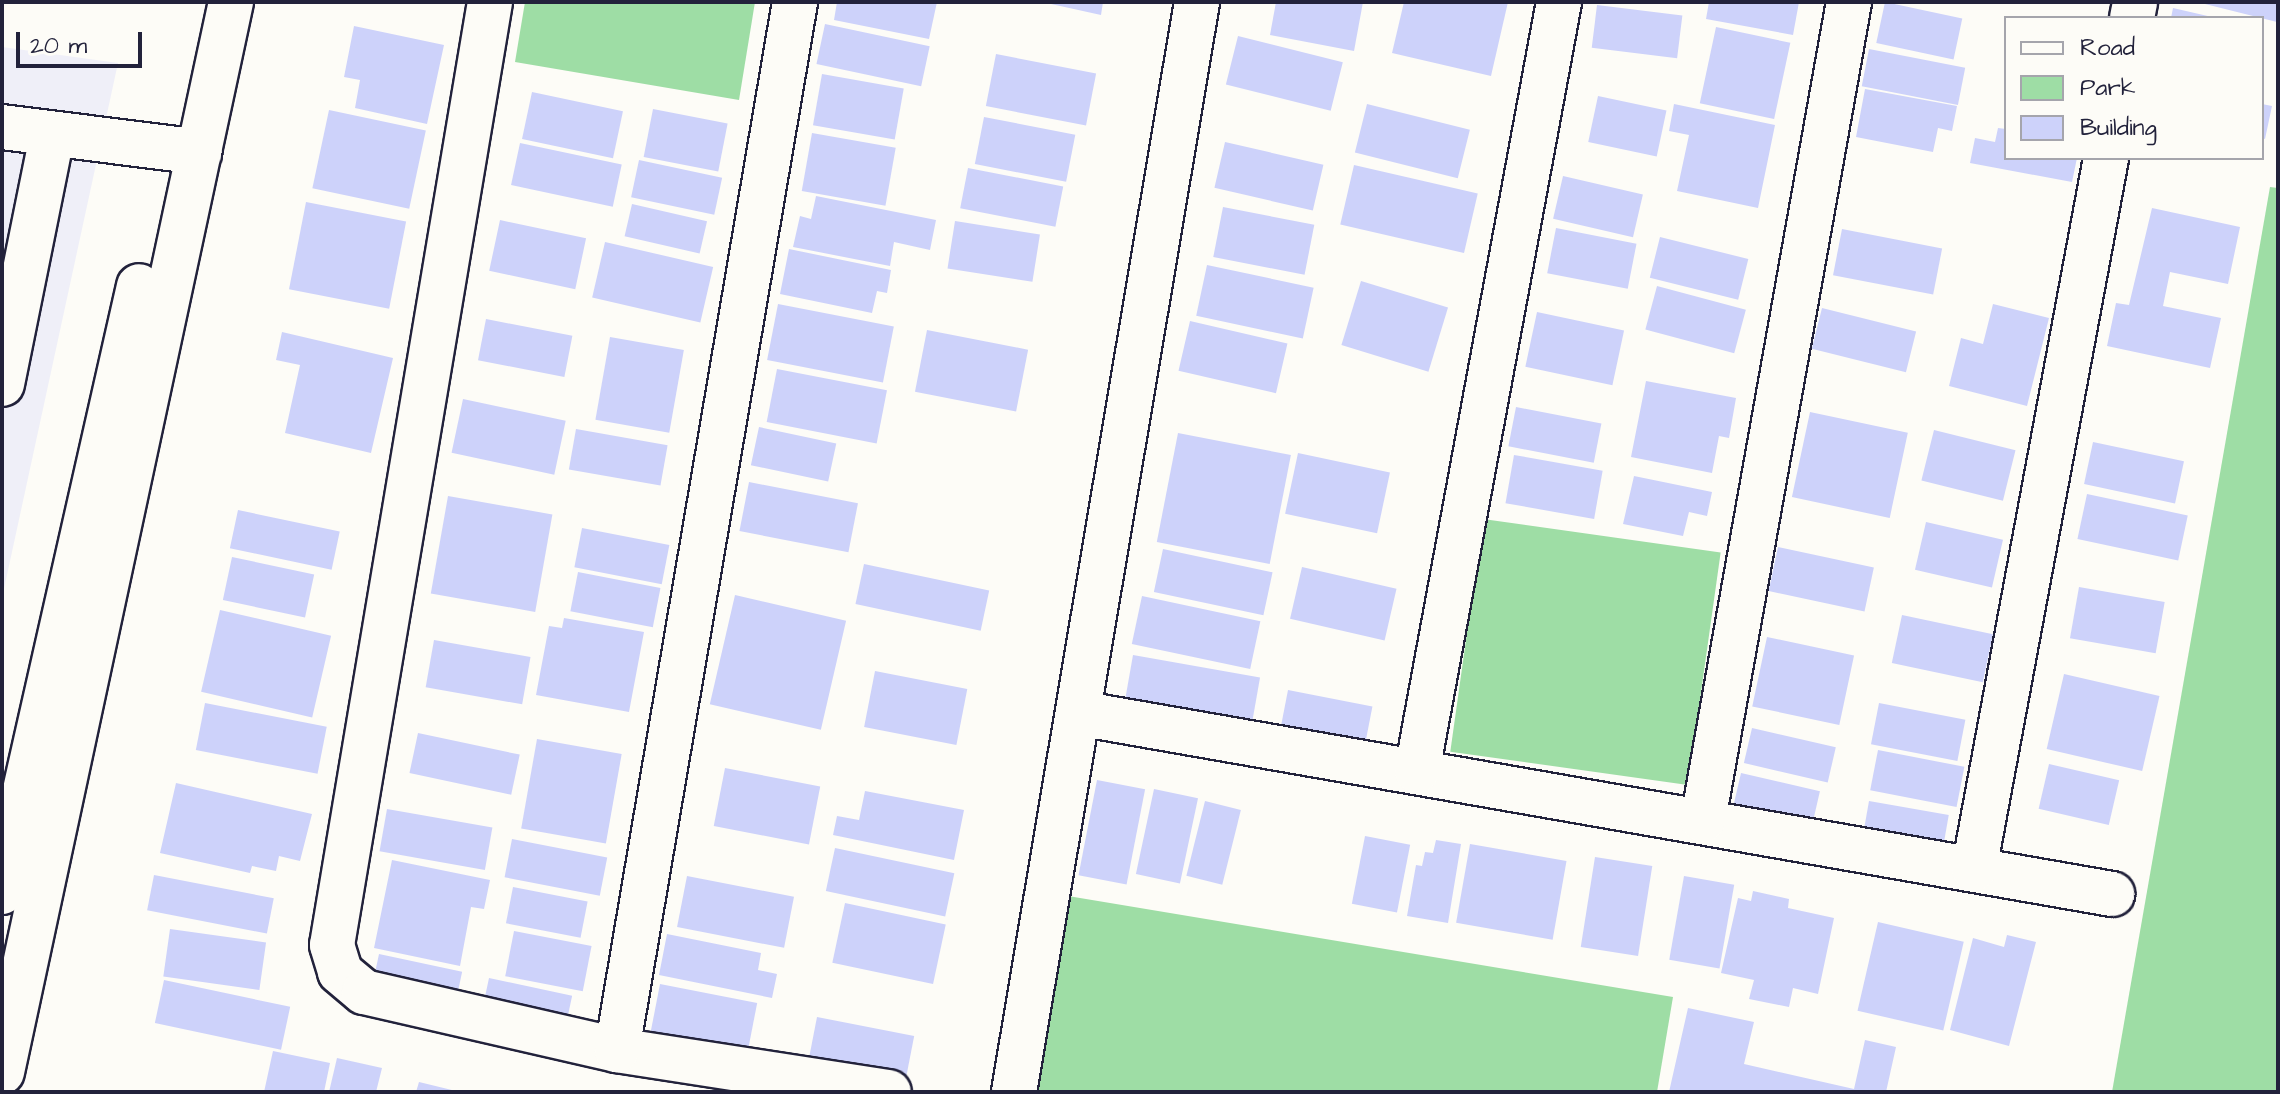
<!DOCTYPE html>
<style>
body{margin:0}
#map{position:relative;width:2280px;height:1094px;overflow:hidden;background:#fdfcf7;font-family:"Architects Daughter",sans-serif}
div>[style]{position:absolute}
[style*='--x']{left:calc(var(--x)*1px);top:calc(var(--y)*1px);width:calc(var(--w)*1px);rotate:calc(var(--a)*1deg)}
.built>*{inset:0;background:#efeff8}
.green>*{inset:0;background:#9edda5;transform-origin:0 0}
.building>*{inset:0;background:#cdd2fa;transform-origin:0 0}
.roads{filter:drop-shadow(2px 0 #22223b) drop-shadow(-2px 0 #22223b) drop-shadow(0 2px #22223b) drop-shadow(0 -2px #22223b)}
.minor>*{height:44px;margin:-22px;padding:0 22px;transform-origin:22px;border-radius:22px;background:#fdfcf7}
span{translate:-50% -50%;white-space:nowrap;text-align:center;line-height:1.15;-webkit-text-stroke:7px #fdfcf7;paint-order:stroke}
.frame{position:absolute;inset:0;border:4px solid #22223b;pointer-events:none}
.legend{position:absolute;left:2004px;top:16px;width:260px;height:144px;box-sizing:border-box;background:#fdfcf7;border:2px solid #a5a5ac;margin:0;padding:10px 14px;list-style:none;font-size:24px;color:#22223b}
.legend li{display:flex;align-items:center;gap:16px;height:40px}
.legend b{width:40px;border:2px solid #a5a5ac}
.scale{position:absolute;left:16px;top:32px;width:126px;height:36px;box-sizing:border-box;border:4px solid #22223b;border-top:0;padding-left:10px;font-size:24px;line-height:28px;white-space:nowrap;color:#22223b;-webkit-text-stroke:6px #fdfcf7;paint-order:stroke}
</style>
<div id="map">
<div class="built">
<div style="clip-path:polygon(2px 47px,118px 63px,2px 598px)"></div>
</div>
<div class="green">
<div style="clip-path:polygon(525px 2px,755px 2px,739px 100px,515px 62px)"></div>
<div style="clip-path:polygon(2270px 187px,2278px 188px,2278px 1092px,2112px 1092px)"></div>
<div style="left:1483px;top:519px;width:240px;height:235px;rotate:8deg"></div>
<div style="clip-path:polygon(1062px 895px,1673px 997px,1657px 1092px,1029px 1092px)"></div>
</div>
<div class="building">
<div style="clip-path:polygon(837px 2px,937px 2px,929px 39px,834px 20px)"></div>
<div style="clip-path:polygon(1042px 2px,1103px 2px,1101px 15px)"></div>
<div style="clip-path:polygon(1276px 2px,1363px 2px,1354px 51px,1270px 35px)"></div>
<div style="clip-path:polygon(1404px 2px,1508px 2px,1491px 76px,1392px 53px)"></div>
<div style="clip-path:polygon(1709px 2px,1799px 2px,1793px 35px,1706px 19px)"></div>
<div style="left:1885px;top:2px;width:79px;height:42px;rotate:12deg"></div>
<div style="clip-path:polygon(2197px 2px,2278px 2px,2278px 18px,2277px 22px)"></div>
<div style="left:1597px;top:5px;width:86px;height:43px;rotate:7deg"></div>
<div style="clip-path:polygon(2173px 8px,2212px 17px,2212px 18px,2171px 18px)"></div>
<div style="left:825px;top:24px;width:107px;height:41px;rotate:12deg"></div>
<div style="clip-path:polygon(354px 26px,444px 45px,427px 124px,355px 108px,360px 80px,344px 77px)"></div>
<div style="left:1716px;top:27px;width:76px;height:78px;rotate:12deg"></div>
<div style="left:1238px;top:36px;width:108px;height:50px;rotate:14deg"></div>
<div style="left:1869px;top:49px;width:98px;height:38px;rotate:11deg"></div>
<div style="left:996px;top:54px;width:102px;height:53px;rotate:11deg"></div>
<div style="left:822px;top:74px;width:83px;height:52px;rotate:10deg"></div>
<div style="clip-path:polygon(1865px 89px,1957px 106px,1952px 131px,1938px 128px,1933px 152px,1856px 137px)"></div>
<div style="left:532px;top:92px;width:93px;height:48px;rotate:12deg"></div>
<div style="left:1598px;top:96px;width:70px;height:47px;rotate:12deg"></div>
<div style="left:1367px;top:104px;width:106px;height:50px;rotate:14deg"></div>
<div style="clip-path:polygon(1674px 104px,1775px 125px,1758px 208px,1677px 191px,1689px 135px,1669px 131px)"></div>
<div style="clip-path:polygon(2262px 104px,2272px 106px,2265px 139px,2262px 138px)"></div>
<div style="left:653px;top:109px;width:76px;height:49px;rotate:11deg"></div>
<div style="left:329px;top:110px;width:99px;height:80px;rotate:12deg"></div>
<div style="left:984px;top:117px;width:93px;height:48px;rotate:11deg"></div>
<div style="clip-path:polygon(1998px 128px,2006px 129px,2006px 158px,2077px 158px,2072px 182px,1970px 163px,1975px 138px,1995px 142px)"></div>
<div style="left:812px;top:133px;width:85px;height:59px;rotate:10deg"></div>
<div style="left:1225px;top:142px;width:101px;height:47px;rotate:13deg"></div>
<div style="left:520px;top:143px;width:104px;height:43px;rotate:12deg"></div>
<div style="left:639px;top:160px;width:85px;height:38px;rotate:12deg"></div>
<div style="left:1354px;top:165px;width:127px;height:61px;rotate:13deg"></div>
<div style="left:968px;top:168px;width:97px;height:41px;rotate:11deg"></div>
<div style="left:1563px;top:176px;width:82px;height:44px;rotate:13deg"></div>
<div style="clip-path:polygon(816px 196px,936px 220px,930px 250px,894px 242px,890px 266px,793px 247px,800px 216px,811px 219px)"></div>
<div style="left:306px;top:202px;width:102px;height:89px;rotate:11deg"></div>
<div style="left:632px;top:204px;width:77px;height:33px;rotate:13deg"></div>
<div style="left:1223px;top:207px;width:93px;height:51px;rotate:11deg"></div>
<div style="clip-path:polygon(2152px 208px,2240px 227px,2228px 284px,2170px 272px,2163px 306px,2221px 318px,2210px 368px,2107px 346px,2116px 303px,2129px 305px)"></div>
<div style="left:500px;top:220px;width:88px;height:52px;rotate:12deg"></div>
<div style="left:955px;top:221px;width:86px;height:48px;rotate:9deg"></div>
<div style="left:1556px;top:228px;width:82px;height:46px;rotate:11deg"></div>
<div style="left:1842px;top:229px;width:102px;height:47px;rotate:11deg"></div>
<div style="left:1660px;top:237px;width:91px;height:42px;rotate:14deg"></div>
<div style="left:605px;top:242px;width:111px;height:57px;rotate:13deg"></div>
<div style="clip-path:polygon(789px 249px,891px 270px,887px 293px,877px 291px,872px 313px,780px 294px)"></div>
<div style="left:1207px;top:265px;width:109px;height:52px;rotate:12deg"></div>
<div style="left:1361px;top:281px;width:91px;height:67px;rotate:17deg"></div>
<div style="left:1657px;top:286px;width:92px;height:45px;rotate:15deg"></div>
<div style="left:778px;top:304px;width:118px;height:57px;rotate:11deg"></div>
<div style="clip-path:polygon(1993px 304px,2049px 318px,2027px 406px,1949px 386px,1961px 338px,1983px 344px)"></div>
<div style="left:1822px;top:308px;width:97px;height:42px;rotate:14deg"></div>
<div style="left:1537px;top:312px;width:89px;height:56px;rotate:12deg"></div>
<div style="left:486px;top:319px;width:88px;height:42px;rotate:11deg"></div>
<div style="left:1190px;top:321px;width:100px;height:51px;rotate:13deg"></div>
<div style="left:927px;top:330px;width:103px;height:63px;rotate:11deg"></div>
<div style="clip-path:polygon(282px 332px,393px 358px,371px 453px,285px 433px,300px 365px,276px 360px)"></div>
<div style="left:610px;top:337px;width:75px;height:84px;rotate:10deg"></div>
<div style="left:777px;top:369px;width:112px;height:54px;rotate:11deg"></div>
<div style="clip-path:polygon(1646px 381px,1736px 398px,1729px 438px,1719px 436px,1712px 473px,1631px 457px)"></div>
<div style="left:463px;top:399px;width:105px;height:55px;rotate:12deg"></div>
<div style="left:1516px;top:407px;width:87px;height:40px;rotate:11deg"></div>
<div style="left:1810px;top:412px;width:100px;height:87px;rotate:12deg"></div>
<div style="left:759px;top:427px;width:79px;height:39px;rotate:12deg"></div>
<div style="left:576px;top:429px;width:93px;height:41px;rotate:10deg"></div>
<div style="left:1934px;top:430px;width:84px;height:52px;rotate:14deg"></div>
<div style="left:1178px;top:433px;width:115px;height:111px;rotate:11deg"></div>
<div style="left:2093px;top:442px;width:93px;height:43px;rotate:12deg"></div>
<div style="left:1298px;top:453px;width:94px;height:62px;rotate:12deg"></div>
<div style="left:1514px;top:455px;width:90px;height:49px;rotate:10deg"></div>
<div style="clip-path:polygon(1634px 476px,1712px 492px,1707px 516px,1689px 512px,1683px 536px,1623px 524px)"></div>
<div style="left:749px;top:482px;width:111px;height:50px;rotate:11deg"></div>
<div style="left:2087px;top:494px;width:103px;height:46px;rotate:12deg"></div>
<div style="left:448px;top:496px;width:106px;height:99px;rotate:10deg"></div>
<div style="left:238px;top:510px;width:104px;height:39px;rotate:12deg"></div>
<div style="left:1926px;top:522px;width:79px;height:49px;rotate:13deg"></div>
<div style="left:582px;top:528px;width:89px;height:40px;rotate:11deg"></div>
<div style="left:1778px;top:547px;width:98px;height:45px;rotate:12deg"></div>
<div style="left:1163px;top:549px;width:112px;height:44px;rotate:12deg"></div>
<div style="left:232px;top:557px;width:84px;height:44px;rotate:12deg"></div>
<div style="left:864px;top:564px;width:128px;height:41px;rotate:12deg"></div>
<div style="left:1302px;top:567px;width:97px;height:53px;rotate:13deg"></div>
<div style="left:578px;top:572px;width:84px;height:40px;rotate:11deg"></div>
<div style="left:2079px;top:587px;width:87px;height:52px;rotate:10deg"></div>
<div style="left:735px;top:595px;width:114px;height:112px;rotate:13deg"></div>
<div style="left:1142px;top:596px;width:121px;height:49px;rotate:12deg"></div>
<div style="left:220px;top:610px;width:114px;height:84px;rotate:13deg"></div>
<div style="left:1902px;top:615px;width:93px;height:49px;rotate:12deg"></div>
<div style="clip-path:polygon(564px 618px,644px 632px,629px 712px,536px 695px,549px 626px,562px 628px)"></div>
<div style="left:1767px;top:637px;width:89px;height:71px;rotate:12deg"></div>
<div style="left:434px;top:640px;width:98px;height:48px;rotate:10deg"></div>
<div style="left:1133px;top:655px;width:129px;height:51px;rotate:10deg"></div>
<div style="left:875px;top:671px;width:94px;height:57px;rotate:11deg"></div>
<div style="left:2064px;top:674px;width:98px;height:77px;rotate:13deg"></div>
<div style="left:1288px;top:690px;width:86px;height:55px;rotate:11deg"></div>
<div style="left:205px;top:703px;width:124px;height:48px;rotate:11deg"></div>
<div style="left:1879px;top:703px;width:88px;height:42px;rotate:11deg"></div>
<div style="left:1752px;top:728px;width:86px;height:36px;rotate:13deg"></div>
<div style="left:418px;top:733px;width:104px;height:41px;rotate:12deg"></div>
<div style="left:537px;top:739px;width:86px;height:91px;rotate:10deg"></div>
<div style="left:1878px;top:750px;width:88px;height:41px;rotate:11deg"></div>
<div style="left:2049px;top:764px;width:72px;height:46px;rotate:13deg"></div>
<div style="left:725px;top:768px;width:97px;height:59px;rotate:11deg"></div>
<div style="left:1741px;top:773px;width:81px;height:38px;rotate:13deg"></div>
<div style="left:1097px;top:780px;width:49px;height:97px;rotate:11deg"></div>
<div style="clip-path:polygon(176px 783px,312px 814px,300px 861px,279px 856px,276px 871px,252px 866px,250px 873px,160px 853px)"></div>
<div style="left:1154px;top:789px;width:45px;height:87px;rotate:12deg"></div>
<div style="clip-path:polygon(865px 791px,964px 810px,954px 860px,833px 835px,837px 816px,859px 820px)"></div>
<div style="left:1205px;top:801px;width:37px;height:77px;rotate:14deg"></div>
<div style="left:1869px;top:801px;width:81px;height:29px;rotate:10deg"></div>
<div style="left:387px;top:809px;width:107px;height:43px;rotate:10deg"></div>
<div style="left:1365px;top:836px;width:46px;height:69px;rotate:11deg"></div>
<div style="left:512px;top:839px;width:97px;height:39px;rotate:11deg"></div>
<div style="clip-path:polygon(1436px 840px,1461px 844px,1448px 923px,1407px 916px,1416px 865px,1422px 866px,1425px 852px,1433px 853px)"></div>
<div style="left:1470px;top:844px;width:98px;height:80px;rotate:10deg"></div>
<div style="left:835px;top:848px;width:122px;height:44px;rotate:12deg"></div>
<div style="left:1595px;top:857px;width:58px;height:91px;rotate:9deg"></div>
<div style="clip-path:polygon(392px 860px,490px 880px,484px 909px,471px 907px,460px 966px,374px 948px)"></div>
<div style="left:154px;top:875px;width:122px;height:36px;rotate:11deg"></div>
<div style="left:687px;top:876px;width:109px;height:52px;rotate:11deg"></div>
<div style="left:1684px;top:876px;width:51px;height:85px;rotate:10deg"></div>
<div style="left:513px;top:887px;width:76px;height:37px;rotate:11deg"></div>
<div style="clip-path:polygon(1753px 891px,1789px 899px,1788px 908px,1834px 918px,1818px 994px,1793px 988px,1789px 1007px,1749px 999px,1754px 980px,1721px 973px,1738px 898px,1751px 901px)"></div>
<div style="left:845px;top:903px;width:103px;height:61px;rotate:12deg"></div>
<div style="left:1878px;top:922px;width:88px;height:91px;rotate:13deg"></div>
<div style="left:170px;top:929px;width:97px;height:48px;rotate:8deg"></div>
<div style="left:514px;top:931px;width:79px;height:46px;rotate:11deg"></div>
<div style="clip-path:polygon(667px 934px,761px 953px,758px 970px,777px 974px,772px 998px,659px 975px)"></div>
<div style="clip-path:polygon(2007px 935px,2036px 942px,2009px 1046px,1950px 1030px,1973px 938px,2004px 947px)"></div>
<div style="left:379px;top:954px;width:85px;height:34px;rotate:12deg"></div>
<div style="left:489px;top:978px;width:85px;height:33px;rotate:12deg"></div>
<div style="left:164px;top:980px;width:129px;height:44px;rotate:12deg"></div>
<div style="left:660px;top:984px;width:99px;height:49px;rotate:11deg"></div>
<div style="clip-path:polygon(1688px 1008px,1754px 1022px,1744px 1064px,1854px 1089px,1865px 1040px,1896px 1047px,1886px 1092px,1669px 1092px)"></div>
<div style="left:817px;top:1017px;width:99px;height:57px;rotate:11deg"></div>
<div style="clip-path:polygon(273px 1051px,330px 1063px,324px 1092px,264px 1092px)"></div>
<div style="clip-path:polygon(337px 1058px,382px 1068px,376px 1092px,329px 1092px)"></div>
<div style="clip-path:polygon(419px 1082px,456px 1091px,456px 1092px,416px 1092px)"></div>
</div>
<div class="roads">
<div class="minor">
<div style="--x:490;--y:2;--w:956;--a:99.51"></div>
<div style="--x:332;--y:945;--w:28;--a:73"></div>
<div style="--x:340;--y:972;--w:31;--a:40"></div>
<div style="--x:364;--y:992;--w:260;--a:12.9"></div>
<div style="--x:617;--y:1050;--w:275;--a:8.8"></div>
<div style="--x:2132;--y:18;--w:16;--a:-79"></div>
<div style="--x:2;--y:127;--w:199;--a:7.2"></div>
<div style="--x:2;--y:384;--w:254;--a:-78.6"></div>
<div style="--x:1078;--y:713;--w:1050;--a:9.93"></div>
<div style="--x:1417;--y:771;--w:782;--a:-79.54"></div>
<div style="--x:1703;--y:820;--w:831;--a:-79.88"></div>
<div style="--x:1974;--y:869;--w:723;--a:-79.48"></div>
<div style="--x:2;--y:892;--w:621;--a:-77.26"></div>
<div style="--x:617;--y:1050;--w:1063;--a:-80.36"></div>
<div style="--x:2;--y:1072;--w:1094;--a:-77.92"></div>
<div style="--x:1014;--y:1092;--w:1105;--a:-80.47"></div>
</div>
</div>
<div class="frame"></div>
<ul class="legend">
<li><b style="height:10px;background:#fdfcf7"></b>Road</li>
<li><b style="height:22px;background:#9edda5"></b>Park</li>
<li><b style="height:22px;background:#cdd2fa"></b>Building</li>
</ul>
<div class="scale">20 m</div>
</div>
